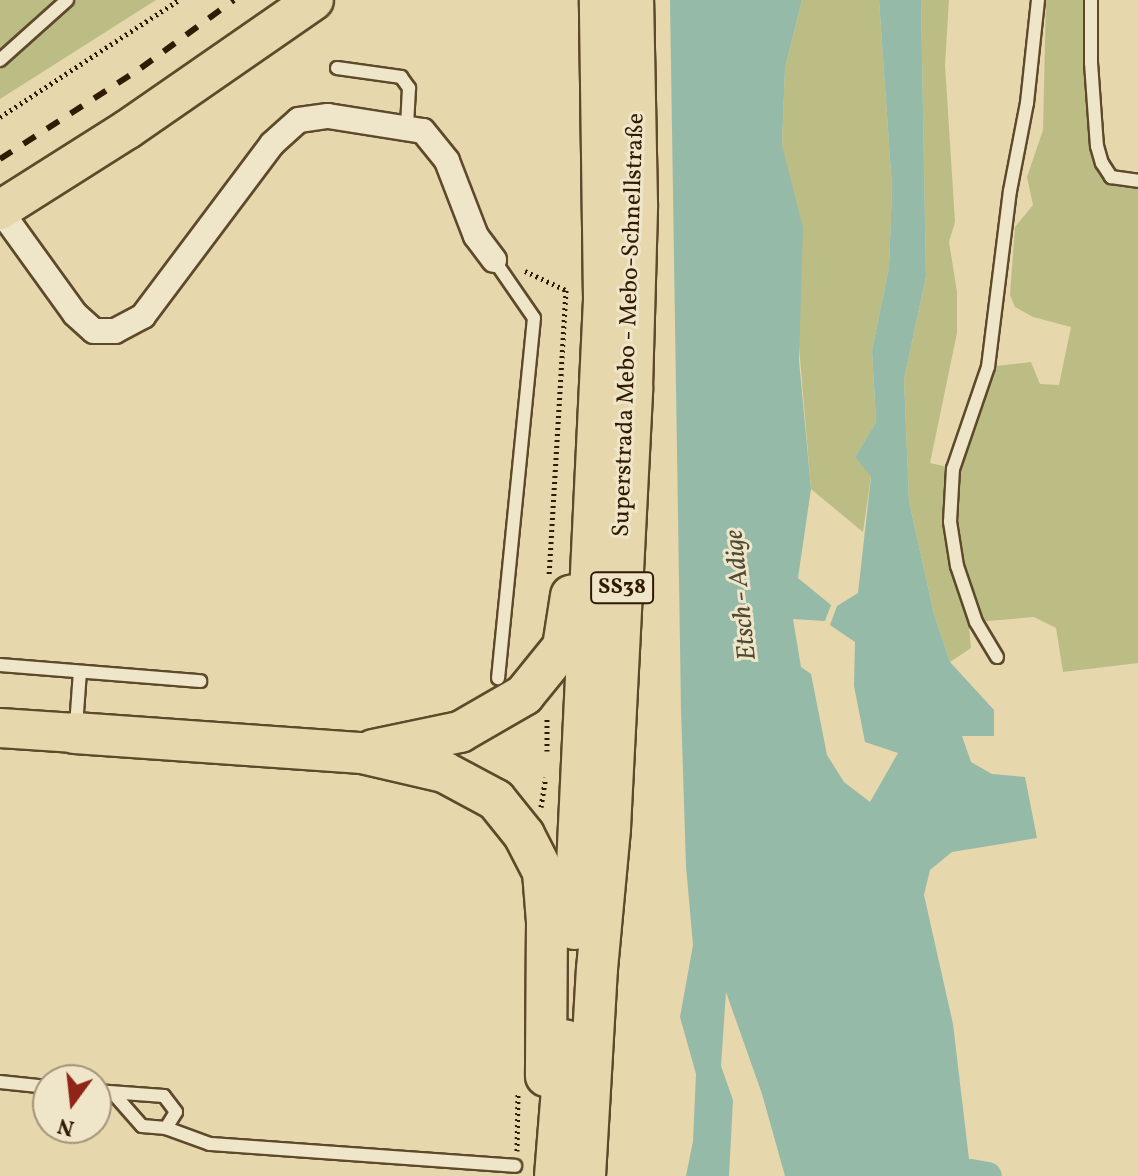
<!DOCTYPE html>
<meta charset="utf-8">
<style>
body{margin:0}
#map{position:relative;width:1138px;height:1176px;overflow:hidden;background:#e6d7ac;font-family:Vollkorn,serif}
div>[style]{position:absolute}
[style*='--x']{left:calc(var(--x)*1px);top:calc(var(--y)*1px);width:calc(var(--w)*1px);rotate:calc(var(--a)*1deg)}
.green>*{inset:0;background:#bbbd85}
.water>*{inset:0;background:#96baa8}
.canal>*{height:28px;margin:-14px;padding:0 14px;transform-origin:14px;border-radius:14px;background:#96baa8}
.path>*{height:5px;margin-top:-2.5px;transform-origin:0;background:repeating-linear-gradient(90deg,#301a00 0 2px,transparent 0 6px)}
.roads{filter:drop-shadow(2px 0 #5e492b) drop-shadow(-2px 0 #5e492b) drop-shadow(0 2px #5e492b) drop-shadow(0 -2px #5e492b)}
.service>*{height:12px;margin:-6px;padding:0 6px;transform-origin:6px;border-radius:6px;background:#efe5c9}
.minor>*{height:24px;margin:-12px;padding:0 12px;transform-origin:12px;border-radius:12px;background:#efe5c9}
.primary>*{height:38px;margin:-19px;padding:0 19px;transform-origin:19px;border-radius:19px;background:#e6d7ac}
.trunk>*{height:40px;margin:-20px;padding:0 20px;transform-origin:20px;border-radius:20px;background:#e6d7ac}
.rail>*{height:6px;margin-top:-3px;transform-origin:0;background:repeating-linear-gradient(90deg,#301a00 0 14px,transparent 0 28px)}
span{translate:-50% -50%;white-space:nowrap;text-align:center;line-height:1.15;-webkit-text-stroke:6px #efe5c9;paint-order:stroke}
.shield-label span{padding:2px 6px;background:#efe5c9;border:2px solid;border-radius:6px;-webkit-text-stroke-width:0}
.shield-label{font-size:22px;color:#301a00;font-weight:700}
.street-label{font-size:24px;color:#301a00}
.water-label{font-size:26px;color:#4f4a32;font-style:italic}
.north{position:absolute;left:32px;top:1064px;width:80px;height:80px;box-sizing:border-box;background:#efe5c9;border:2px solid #a39479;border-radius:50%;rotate:195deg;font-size:22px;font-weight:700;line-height:32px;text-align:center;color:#301a00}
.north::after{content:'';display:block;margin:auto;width:28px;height:36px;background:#8f2418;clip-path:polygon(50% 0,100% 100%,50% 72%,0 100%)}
</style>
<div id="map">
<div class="green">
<div style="clip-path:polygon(0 0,156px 0,0 99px)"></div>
<div style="clip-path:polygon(802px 0,879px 0,892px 188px,889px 267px,872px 350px,876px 422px,855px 457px,871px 476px,863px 532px,811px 489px,782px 145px,785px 68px)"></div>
<div style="clip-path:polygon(921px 0,949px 0,945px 65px,955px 222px,949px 242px,957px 292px,957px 333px,930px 463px,952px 468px,988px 367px,1031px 362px,1040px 384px,1059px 385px,1071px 327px,1033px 317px,1015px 307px,1010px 295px,1015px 227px,1033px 205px,1027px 177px,1043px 130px,1046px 0,1091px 0,1097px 146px,1111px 177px,1138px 181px,1138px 663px,1063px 672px,1056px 628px,1034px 617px,976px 622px,969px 628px,971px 648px,950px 662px,934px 614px,909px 501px,904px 379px,926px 277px)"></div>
</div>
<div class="water">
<div style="clip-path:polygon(670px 0,802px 0,785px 68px,782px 145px,803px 228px,799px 360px,811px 489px,798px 578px,831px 605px,825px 621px,793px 619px,801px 667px,811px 674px,827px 755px,844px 782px,870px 802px,898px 753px,865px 742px,854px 686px,855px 642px,830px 625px,837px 606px,858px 593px,871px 477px,855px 457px,876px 422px,872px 350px,889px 267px,892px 188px,879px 0,921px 0,926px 277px,904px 379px,909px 501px,934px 614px,950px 662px,994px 710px,994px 736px,962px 736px,971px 762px,992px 774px,1025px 777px,1037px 838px,952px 852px,930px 870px,924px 895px,953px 1024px,971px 1176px,785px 1176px,762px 1094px,726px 992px,721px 1066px,733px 1100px,729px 1176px,686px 1176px,693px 1141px,696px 1074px,680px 1017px,693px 945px,686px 866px,681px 709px)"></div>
</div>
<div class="canal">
<div style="--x:971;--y:1173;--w:17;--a:10"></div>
</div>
<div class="path">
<div style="--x:0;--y:117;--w:214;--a:-33.2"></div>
<div style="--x:525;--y:271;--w:45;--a:24.9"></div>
<div style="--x:566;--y:290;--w:286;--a:93.4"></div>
<div style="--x:547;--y:751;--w:32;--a:-90"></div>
<div style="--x:541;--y:807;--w:30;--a:-81"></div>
<div style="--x:517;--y:1151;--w:58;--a:-89"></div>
</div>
<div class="roads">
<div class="service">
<div style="--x:1091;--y:0;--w:63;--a:90"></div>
<div style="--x:1091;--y:63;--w:83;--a:85.9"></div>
<div style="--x:1097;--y:146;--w:18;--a:74"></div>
<div style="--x:1102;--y:163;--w:17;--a:57"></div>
<div style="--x:1111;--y:177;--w:27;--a:8"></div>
<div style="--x:0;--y:60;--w:90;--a:-41.8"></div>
<div style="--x:337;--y:68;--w:65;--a:8"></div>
<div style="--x:401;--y:77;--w:14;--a:54"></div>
<div style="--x:409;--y:88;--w:38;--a:93"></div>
<div style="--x:494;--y:260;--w:70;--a:55.4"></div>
<div style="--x:534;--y:318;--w:362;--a:95.7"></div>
<div style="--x:997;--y:657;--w:41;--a:-121"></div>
<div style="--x:976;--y:622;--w:59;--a:-108.7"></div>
<div style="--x:957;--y:566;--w:45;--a:-99"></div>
<div style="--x:950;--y:522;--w:53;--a:-86.8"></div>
<div style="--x:953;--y:469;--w:108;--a:-71.1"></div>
<div style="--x:988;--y:367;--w:177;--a:-82.9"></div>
<div style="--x:1010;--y:191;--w:90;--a:-79.1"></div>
<div style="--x:1027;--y:103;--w:104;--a:-83.9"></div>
<div style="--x:0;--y:665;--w:201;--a:4.6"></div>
<div style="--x:76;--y:726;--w:54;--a:-85.8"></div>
<div style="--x:0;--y:1082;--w:48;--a:5.9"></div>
<div style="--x:96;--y:1091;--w:68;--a:4.2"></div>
<div style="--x:164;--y:1096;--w:20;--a:53"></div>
<div style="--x:176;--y:1112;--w:19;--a:122"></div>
<div style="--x:166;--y:1128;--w:24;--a:-175"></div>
<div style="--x:142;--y:1126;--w:44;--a:-131.3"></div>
<div style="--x:166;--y:1128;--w:47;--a:20"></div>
<div style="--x:210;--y:1144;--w:306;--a:4.1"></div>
</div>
<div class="minor">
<div style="--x:0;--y:210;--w:128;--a:54.2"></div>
<div style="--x:75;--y:314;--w:25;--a:42"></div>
<div style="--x:94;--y:331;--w:21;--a:0"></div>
<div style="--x:115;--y:331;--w:32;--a:-28"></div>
<div style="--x:143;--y:316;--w:215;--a:-53.1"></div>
<div style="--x:272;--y:144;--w:36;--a:-42"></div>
<div style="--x:299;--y:120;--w:29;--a:-8"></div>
<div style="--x:328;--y:116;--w:96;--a:9"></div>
<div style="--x:423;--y:131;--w:38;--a:51"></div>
<div style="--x:447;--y:161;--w:80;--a:68.9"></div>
<div style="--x:476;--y:236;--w:30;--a:53"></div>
</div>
<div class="primary">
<div style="--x:0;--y:210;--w:151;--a:-32.3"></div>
<div style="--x:128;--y:129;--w:226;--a:-34.7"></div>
<div style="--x:0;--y:728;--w:75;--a:3.8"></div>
</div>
<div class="trunk">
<div style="--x:75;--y:733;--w:288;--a:4"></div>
<div style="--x:362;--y:753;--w:84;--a:13"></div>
<div style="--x:444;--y:772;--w:59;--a:28.3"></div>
<div style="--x:496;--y:800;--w:45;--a:51.3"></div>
<div style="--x:524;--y:835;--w:42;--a:62.8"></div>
<div style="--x:543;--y:872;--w:50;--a:85.4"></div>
<div style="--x:547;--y:922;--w:154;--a:90.4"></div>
<div style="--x:373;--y:750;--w:89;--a:-11.7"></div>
<div style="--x:460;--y:732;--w:74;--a:-30"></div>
<div style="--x:524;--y:695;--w:62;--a:-50.9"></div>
<div style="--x:563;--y:647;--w:52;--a:-81.1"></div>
<div style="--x:574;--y:929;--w:631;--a:-87.27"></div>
<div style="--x:604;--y:299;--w:299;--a:-90.8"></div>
<div style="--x:555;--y:1176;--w:136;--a:-85.4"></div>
<div style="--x:585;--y:1176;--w:207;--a:-86.7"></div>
<div style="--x:597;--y:969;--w:142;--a:-84.7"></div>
<div style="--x:610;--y:828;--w:441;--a:-87.1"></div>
<div style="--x:632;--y:388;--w:184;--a:-88.4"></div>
<div style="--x:637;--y:204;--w:204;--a:-91.1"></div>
</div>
</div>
<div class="rail">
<div style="--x:0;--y:159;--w:168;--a:-32.8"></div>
<div style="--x:141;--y:68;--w:115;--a:-36.2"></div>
</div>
<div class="shield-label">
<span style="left:622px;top:588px">SS38</span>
</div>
<div class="street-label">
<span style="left:630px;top:325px;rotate:-88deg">Superstrada Mebo - Mebo-Schnellstraße</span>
</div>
<div class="water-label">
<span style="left:742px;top:595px;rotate:-96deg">Etsch - Adige</span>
</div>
<div class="north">N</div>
</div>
